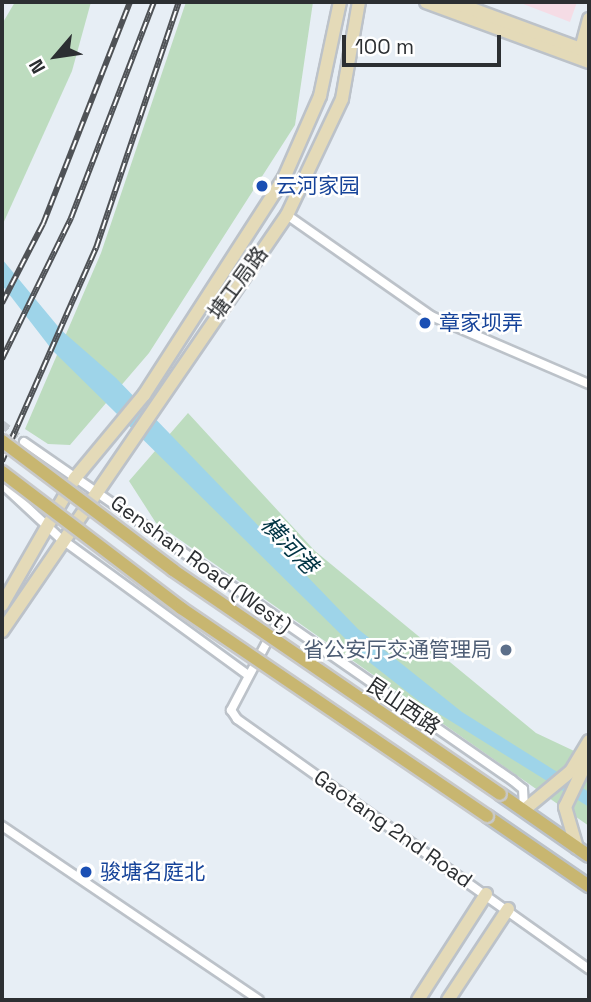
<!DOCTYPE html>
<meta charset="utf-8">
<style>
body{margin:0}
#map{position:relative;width:591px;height:1002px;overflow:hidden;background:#e7eef5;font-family:"Space Grotesk","Noto Sans SC",sans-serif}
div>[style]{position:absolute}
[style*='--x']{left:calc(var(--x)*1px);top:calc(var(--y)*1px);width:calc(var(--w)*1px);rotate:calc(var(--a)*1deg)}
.commercial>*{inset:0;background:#f5dce5}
.green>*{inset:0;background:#bddcbf}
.water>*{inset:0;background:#9ed4e9}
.street-tunnel>*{height:8px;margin-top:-4px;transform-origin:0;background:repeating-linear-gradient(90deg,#c2c8ce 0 8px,transparent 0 12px)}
.roads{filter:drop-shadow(2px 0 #bcc2c9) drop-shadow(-2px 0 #bcc2c9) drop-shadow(0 2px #bcc2c9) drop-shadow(0 -2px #bcc2c9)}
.street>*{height:8px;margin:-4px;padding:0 4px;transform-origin:4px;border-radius:4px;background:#fff}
.secondary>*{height:12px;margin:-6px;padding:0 6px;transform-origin:6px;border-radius:6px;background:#e4dab8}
.primary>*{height:12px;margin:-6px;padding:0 6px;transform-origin:6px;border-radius:6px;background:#c8b670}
.rail>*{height:6px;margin-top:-3px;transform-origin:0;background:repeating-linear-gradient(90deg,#fff 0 10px,#4f5256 0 20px);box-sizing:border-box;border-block:2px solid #4f5256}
.bridges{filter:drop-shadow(2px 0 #c8c9ca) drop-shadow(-2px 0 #c8c9ca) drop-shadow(0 2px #c8c9ca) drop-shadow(0 -2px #c8c9ca)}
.primary-bridge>*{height:12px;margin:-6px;padding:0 6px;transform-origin:6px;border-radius:6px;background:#c8b670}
.dots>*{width:19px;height:19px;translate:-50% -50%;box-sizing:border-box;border:4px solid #fff;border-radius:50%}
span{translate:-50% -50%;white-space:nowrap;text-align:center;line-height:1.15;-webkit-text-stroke:5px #fff;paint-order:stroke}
.transit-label{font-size:21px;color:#164399}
.left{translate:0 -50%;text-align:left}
.street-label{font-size:21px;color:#2c2f32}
.service-label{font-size:21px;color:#4e5e75}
.right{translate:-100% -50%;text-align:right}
.water-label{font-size:23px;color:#013443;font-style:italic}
.frame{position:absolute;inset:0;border:4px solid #2c2f32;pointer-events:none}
.north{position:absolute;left:21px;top:21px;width:70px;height:70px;-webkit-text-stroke:5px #fff;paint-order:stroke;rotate:241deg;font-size:19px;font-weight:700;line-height:28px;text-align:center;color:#2c2f32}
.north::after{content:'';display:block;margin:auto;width:24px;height:32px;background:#2c2f32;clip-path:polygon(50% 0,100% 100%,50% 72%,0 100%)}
.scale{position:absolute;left:342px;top:35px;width:159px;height:32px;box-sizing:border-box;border:4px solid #2c2f32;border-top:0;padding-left:9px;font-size:21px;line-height:24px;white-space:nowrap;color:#2c2f32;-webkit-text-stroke:5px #fff;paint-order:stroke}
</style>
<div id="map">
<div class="commercial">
<div style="clip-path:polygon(518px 2px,577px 2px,570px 22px)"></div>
</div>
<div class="green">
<div style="clip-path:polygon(15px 2px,91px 2px,72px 71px,2px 226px,2px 24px)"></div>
<div style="clip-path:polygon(186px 2px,313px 2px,295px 125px,149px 353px,70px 445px,48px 444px,25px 429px,101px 253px)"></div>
<div style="clip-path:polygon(188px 413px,315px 551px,536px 733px,589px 758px,589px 826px,156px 523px,129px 481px)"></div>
</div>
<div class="water">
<div style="clip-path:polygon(2px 259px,61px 330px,116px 378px,358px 629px,462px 712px,589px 792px,589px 807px,420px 702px,369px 662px,53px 351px,2px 285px)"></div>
</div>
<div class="street-tunnel">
<div style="--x:2;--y:424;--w:28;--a:39"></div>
</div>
<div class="roads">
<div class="street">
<div style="--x:287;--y:215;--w:176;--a:35"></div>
<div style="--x:431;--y:316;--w:172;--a:23.3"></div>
<div style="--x:24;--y:442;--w:594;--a:34.71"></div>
<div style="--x:512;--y:780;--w:14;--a:39"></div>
<div style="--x:523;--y:789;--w:21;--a:87"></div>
<div style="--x:2;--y:484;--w:79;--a:43"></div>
<div style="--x:60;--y:538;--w:233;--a:36.1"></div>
<div style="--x:278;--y:621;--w:101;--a:117.8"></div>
<div style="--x:231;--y:710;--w:11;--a:56"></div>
<div style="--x:237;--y:719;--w:432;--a:35.4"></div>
<div style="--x:2;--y:826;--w:310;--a:34.1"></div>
</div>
<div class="secondary">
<div style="--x:426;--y:2;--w:174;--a:20.2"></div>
<div style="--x:453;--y:2;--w:145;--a:20.2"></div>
<div style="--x:581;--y:49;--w:31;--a:-75"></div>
<div style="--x:2;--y:605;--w:146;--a:-60.1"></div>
<div style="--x:75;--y:478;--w:108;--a:-50.3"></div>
<div style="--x:144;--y:395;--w:258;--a:-57.2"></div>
<div style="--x:284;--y:178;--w:90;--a:-66.3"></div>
<div style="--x:320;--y:96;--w:96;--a:-78"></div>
<div style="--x:2;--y:631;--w:504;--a:-55.59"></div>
<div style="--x:287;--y:215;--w:128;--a:-64.6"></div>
<div style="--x:342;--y:99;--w:98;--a:-80.1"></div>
<div style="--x:524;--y:810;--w:61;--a:-39.7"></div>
<div style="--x:571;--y:771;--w:35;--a:-59"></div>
<div style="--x:577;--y:848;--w:43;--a:-106.3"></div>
<div style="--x:565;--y:807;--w:55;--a:-64.4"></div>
<div style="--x:418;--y:1000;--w:126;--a:-57.3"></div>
<div style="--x:448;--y:1000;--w:109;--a:-56.6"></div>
</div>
<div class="primary">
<div style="--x:500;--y:794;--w:108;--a:34.9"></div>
<div style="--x:487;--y:816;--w:124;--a:34.5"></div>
</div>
</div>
<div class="rail">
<div style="--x:2;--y:303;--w:89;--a:-62.6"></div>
<div style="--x:43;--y:224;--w:238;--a:-68.6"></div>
<div style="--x:2;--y:359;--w:157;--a:-63.9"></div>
<div style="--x:71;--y:218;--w:231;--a:-69"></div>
<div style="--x:2;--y:461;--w:233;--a:-66.2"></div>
<div style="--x:96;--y:248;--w:260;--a:-71.4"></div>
</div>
<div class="bridges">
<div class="primary-bridge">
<div style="--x:2;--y:441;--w:214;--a:37"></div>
<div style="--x:173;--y:570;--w:396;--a:34.4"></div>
<div style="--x:2;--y:472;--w:225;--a:37.2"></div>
<div style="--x:181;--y:608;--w:370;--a:34.2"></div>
</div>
</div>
<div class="dots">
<div style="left:262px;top:186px;background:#1a4fb4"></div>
<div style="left:425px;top:323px;background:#1a4fb4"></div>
<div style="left:506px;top:650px;background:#5c6f8a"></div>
<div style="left:86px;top:872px;background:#1a4fb4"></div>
</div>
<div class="transit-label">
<span class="left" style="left:276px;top:186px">云河家园</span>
<span class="left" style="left:439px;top:323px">章家坝弄</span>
<span class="left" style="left:100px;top:872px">骏塘名庭北</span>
</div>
<div class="street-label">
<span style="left:238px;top:283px;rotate:-54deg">塘工局路</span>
<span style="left:201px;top:564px;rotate:36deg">Genshan Road (West)</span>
<span style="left:403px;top:706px;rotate:34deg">艮山西路</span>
<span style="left:393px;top:829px;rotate:35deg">Gaotang 2nd Road</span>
</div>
<div class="service-label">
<span class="right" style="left:492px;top:650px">省公安厅交通管理局</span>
</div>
<div class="water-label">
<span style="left:289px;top:545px;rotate:46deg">横河港</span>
</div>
<div class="frame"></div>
<div class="north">N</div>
<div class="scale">100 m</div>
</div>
